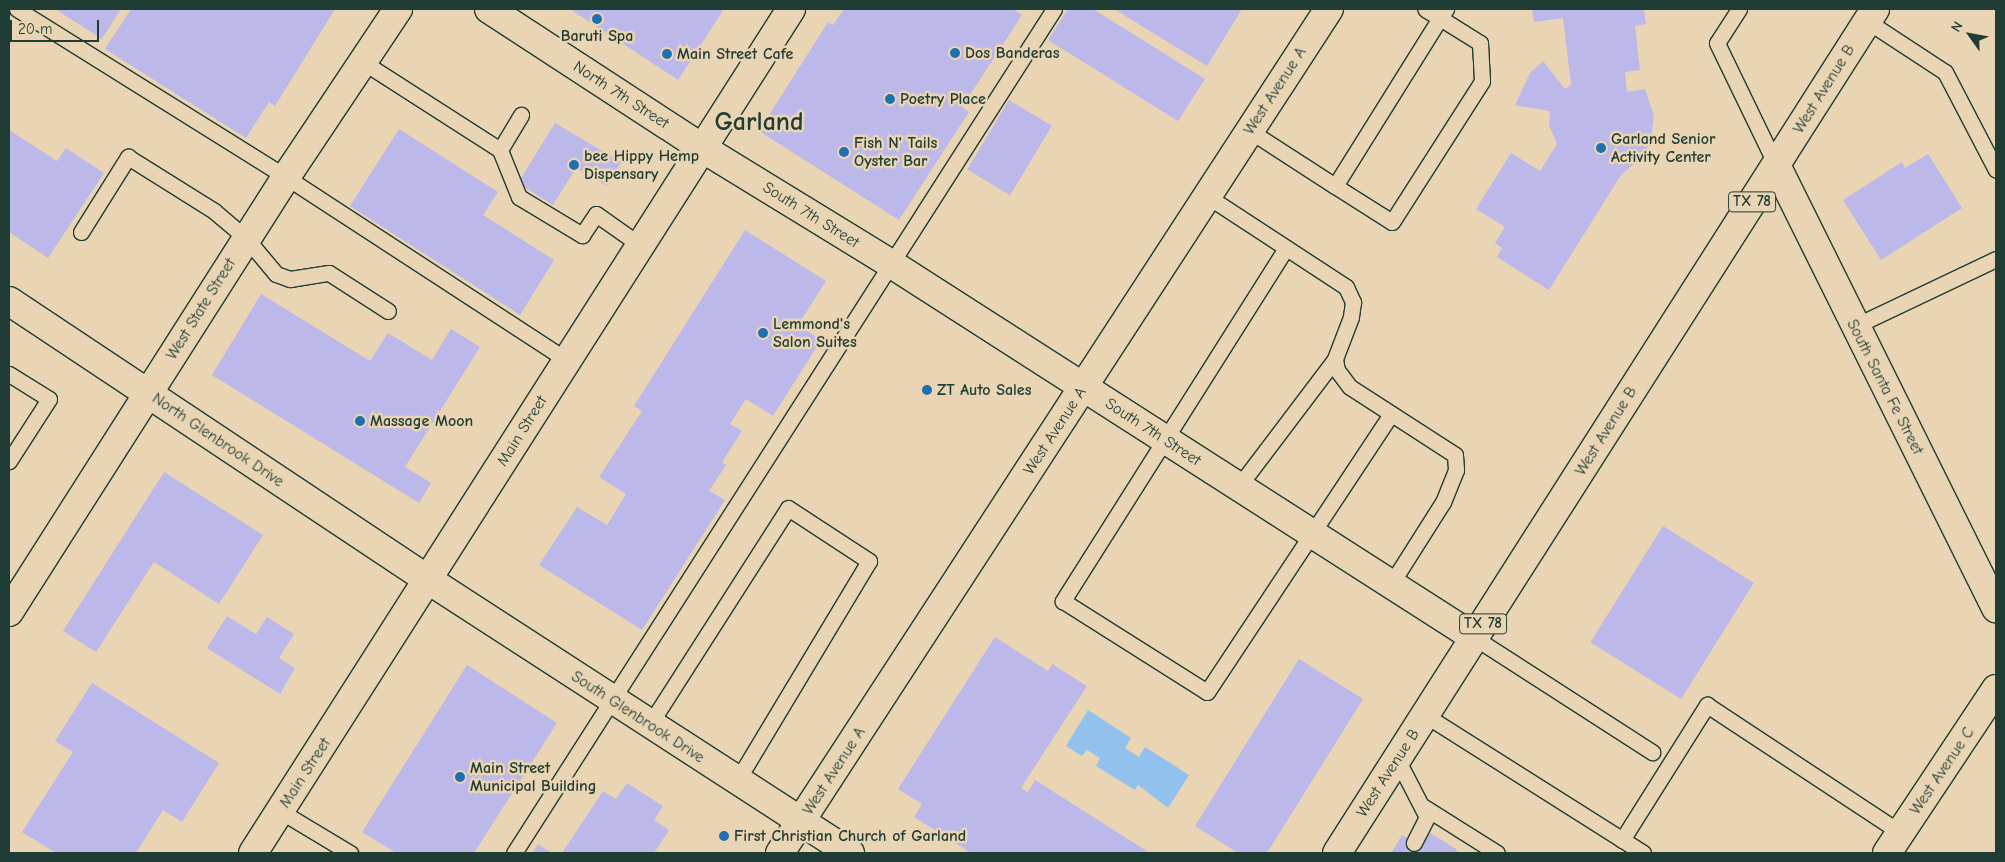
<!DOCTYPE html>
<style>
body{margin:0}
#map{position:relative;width:2005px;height:862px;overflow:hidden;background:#e9d4b3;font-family:"Comic Neue",sans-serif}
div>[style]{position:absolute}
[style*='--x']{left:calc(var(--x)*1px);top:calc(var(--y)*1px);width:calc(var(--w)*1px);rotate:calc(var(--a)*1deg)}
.water>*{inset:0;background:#91c1ec}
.building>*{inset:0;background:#bcb8ea;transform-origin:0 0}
.roads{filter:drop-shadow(1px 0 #1f3d34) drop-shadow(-1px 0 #1f3d34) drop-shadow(0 1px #1f3d34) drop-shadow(0 -1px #1f3d34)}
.lane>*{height:15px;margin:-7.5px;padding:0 7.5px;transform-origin:7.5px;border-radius:7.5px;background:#e9d4b3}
.street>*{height:28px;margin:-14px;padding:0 14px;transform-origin:14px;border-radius:14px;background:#e9d4b3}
.secondary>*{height:28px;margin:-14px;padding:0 14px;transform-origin:14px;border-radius:14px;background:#e9d4b3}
.primary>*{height:28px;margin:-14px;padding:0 14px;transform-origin:14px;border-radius:14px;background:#e9d4b3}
.dots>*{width:14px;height:14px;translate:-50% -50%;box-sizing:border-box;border:2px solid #e9d4b3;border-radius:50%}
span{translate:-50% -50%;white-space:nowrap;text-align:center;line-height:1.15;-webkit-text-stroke:5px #e9d4b3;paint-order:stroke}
.shield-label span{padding:1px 4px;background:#e9d4b3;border:1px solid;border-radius:4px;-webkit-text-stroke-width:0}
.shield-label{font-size:15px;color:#1f3d34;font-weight:700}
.poi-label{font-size:16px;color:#1f3d34;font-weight:700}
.left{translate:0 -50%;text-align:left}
.street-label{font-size:16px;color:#1f3d34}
.town-label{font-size:26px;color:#1f3d34;font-weight:700}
.frame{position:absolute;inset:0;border:10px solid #1f3d34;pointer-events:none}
.north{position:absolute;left:1945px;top:10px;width:50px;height:50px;-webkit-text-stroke:4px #e9d4b3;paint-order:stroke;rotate:302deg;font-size:14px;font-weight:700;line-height:20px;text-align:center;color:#1f3d34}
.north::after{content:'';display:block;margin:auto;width:18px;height:22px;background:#1f3d34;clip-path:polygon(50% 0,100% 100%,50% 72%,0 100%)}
.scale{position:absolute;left:10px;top:20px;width:89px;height:22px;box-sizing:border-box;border:2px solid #1f3d34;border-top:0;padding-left:6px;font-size:15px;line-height:18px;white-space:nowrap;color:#1f3d34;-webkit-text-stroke:4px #e9d4b3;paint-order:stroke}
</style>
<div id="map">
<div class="water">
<div style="clip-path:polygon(1088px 710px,1131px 738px,1125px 748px,1139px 757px,1145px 747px,1189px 775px,1168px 808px,1138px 785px,1135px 790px,1096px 766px,1100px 758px,1087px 750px,1082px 756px,1066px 746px)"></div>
</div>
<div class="building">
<div style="clip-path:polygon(55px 9px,121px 9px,102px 39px)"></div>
<div style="clip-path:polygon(131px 9px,335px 9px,275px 106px,269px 102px,246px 138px,105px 49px)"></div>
<div style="clip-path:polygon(570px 9px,724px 9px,678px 80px)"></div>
<div style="clip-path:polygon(844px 9px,1013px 9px,1022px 15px,962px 107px,969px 112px,899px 220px,759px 131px,828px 22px,833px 25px)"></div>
<div style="clip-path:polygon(1068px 9px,1093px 9px,1205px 79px,1178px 121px,1048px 40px)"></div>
<div style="clip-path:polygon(1114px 9px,1242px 9px,1207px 66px)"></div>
<div style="clip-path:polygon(1532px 9px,1644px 9px,1646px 24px,1635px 26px,1640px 70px,1625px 72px,1627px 92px,1645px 89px,1654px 116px,1650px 144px,1642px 157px,1621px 175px,1549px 290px,1497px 257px,1502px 248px,1495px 243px,1505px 227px,1476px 209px,1511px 153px,1540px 171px,1557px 144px,1549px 125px,1550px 111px,1515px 105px,1530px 73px,1543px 61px,1565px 89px,1571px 85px,1563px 18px,1534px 22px)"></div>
<div style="left:1009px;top:100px;width:50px;height:81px;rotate:31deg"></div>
<div style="clip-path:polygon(555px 123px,621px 162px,607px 186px,576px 168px,553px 205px,518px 183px)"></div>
<div style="clip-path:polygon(399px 129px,498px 192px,483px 215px,554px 260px,520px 315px,350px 206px)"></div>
<div style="clip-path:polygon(9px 130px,57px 161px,66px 148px,104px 173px,48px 258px,9px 232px)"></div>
<div style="clip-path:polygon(1928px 154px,1962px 208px,1881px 260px,1843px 200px,1902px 162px,1905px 168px)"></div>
<div style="clip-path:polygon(745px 230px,826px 281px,798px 325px,821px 340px,773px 416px,746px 399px,730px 424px,742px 431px,722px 462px,726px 465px,709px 491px,725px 500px,642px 630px,539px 565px,577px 507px,607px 525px,626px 494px,599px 477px,642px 411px,634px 406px)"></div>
<div style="clip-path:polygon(261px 294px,370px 361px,388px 333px,432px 360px,451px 329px,480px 347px,405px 467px,431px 483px,419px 503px,212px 375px)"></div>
<div style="clip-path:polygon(164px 472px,263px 535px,219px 604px,154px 562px,96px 652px,63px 631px)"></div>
<div style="left:1663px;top:526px;width:107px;height:137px;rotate:32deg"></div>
<div style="clip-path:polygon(227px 616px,256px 634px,267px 617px,294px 634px,279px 658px,295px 668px,280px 694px,207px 648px)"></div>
<div style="clip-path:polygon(995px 637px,1048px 671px,1052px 664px,1087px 686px,1021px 788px,1028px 792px,1035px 780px,1150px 853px,971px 853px,914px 817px,922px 804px,898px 789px)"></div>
<div style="clip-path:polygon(1299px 659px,1363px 699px,1267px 853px,1238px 853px,1195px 826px)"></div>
<div style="clip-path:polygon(467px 665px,557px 723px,474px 853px,396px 853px,362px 832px)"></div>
<div style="clip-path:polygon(92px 683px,219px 763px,182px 822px,163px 810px,136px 853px,56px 853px,22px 832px,73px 752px,55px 741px)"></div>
<div style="clip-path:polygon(627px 783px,663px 806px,654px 820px,669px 830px,654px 853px,562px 853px,603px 791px,616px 799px)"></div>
<div style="clip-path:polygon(1427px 831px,1456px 849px,1458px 853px,1391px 853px,1402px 835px,1418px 845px)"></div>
<div style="clip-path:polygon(538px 844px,552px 853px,533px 853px)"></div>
</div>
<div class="roads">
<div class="lane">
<div style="--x:17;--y:9;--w:317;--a:32"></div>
<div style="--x:286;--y:177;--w:335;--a:33.1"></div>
<div style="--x:1739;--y:9;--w:40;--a:122.9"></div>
<div style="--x:1717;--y:43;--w:136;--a:64.2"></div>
<div style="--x:1867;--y:21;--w:93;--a:33.2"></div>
<div style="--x:1945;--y:72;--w:110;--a:62.5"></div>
<div style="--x:363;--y:62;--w:163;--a:32.7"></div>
<div style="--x:500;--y:150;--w:41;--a:-59"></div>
<div style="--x:1250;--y:131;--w:101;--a:32.9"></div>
<div style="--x:1335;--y:186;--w:198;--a:-58"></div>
<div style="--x:1440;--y:18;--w:17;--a:-149"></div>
<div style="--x:500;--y:150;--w:51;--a:68"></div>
<div style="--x:519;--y:197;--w:74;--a:31.1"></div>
<div style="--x:582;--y:235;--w:25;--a:-56"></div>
<div style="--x:596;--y:214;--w:54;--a:35.2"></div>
<div style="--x:1335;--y:186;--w:67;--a:32.3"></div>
<div style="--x:1392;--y:222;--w:167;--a:-57.4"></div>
<div style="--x:1482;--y:81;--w:38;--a:-93"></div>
<div style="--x:1480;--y:43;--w:47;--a:-148"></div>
<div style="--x:1440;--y:18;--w:11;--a:-56"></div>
<div style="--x:1207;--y:196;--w:166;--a:33.2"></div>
<div style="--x:1346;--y:287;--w:17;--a:65"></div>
<div style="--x:1353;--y:302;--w:15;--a:98"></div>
<div style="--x:1351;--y:317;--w:45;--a:110.9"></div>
<div style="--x:1335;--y:359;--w:11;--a:80"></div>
<div style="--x:1337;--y:370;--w:21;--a:53"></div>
<div style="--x:1350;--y:387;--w:125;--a:32.9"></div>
<div style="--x:1455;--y:455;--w:15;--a:86"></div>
<div style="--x:1456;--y:470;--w:35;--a:112"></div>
<div style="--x:1443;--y:502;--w:97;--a:122.4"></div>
<div style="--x:81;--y:232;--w:89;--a:-57.9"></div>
<div style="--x:128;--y:157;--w:102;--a:32.1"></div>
<div style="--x:214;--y:211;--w:42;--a:40.2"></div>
<div style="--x:246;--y:238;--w:47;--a:50.2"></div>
<div style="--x:276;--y:274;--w:15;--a:20"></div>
<div style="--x:290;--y:279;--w:39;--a:-9"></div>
<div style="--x:329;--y:273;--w:70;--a:32.8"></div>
<div style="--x:1286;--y:248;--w:418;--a:122.3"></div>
<div style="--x:1063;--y:601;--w:170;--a:32.3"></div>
<div style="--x:1207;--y:692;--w:333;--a:-56.5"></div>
<div style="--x:1855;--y:326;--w:156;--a:-25.4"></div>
<div style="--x:9;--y:374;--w:47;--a:32"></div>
<div style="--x:49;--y:399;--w:74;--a:122.8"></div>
<div style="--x:1239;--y:486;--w:159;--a:-52.9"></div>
<div style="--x:1475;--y:638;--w:211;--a:32.8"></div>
<div style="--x:1425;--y:715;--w:258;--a:32.3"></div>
<div style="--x:650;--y:724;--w:256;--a:-57.4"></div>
<div style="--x:788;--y:508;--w:97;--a:33.2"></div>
<div style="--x:869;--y:561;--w:257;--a:121"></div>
<div style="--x:1397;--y:759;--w:65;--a:62.7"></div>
<div style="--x:1427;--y:817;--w:29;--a:117"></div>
<div style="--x:1424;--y:807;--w:86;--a:32.2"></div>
<div style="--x:280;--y:811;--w:82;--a:31"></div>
<div style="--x:1622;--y:840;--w:160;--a:-57.8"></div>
<div style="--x:1707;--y:705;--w:232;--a:33.4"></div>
<div style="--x:514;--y:853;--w:1002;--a:-57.39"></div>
</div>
<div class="street">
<div style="--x:489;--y:9;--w:254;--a:33.1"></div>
<div style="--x:702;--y:148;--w:220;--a:31.5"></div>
<div style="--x:890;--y:263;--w:695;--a:32.66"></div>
<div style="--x:1776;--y:165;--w:495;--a:63.6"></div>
<div style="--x:780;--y:853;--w:37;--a:-57"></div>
<div style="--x:1887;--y:853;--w:197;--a:-56.4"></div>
</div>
<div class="secondary">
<div style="--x:9;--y:301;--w:502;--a:33.63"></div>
<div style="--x:427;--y:579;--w:504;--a:32.93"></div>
<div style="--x:9;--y:612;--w:516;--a:-57.51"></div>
<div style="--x:286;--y:177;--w:202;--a:-56.3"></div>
<div style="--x:800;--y:822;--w:970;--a:-56.95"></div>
<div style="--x:253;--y:853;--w:1001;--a:-57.48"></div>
</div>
<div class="primary">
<div style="--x:1337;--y:853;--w:1001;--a:-57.48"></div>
</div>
</div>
<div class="dots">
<div style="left:597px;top:19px;background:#1f6fb2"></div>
<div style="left:955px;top:53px;background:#1f6fb2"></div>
<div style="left:667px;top:54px;background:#1f6fb2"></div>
<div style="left:890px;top:99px;background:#1f6fb2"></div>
<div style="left:1601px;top:148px;background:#1f6fb2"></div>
<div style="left:844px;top:152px;background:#1f6fb2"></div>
<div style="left:574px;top:165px;background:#1f6fb2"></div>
<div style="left:763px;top:333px;background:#1f6fb2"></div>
<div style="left:927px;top:390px;background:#1f6fb2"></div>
<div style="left:360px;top:421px;background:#1f6fb2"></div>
<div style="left:460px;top:777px;background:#1f6fb2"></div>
<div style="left:724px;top:836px;background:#1f6fb2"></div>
</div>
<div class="shield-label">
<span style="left:1752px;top:202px">TX 78</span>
<span style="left:1483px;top:624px">TX 78</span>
</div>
<div class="poi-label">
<span style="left:597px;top:36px">Baruti Spa</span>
<span class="left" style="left:965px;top:53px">Dos Banderas</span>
<span class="left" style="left:677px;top:54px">Main Street Cafe</span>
<span class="left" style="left:900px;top:99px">Poetry Place</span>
<span class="left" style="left:1611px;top:148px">Garland Senior<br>Activity Center</span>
<span class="left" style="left:854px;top:152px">Fish N' Tails<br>Oyster Bar</span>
<span class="left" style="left:584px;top:165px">bee Hippy Hemp<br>Dispensary</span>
<span class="left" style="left:773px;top:333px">Lemmond's<br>Salon Suites</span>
<span class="left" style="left:937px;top:390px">ZT Auto Sales</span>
<span class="left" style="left:370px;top:421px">Massage Moon</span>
<span class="left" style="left:470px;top:777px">Main Street<br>Municipal Building</span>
<span class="left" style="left:734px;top:836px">First Christian Church of Garland</span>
</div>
<div class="street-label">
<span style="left:1824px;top:89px;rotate:-58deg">West Avenue B</span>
<span style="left:1275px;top:91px;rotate:-57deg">West Avenue A</span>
<span style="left:621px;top:95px;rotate:33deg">North 7th Street</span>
<span style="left:811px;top:215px;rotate:32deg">South 7th Street</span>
<span style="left:201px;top:309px;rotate:-58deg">West State Street</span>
<span style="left:1885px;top:387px;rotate:63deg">South Santa Fe Street</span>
<span style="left:522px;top:431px;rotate:-58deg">Main Street</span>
<span style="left:1055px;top:431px;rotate:-57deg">West Avenue A</span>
<span style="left:1606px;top:431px;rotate:-58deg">West Avenue B</span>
<span style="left:1153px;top:432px;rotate:33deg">South 7th Street</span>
<span style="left:218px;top:440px;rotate:34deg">North Glenbrook Drive</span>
<span style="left:638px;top:717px;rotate:33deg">South Glenbrook Drive</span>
<span style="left:834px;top:771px;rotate:-57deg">West Avenue A</span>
<span style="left:1942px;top:771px;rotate:-56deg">West Avenue C</span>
<span style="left:305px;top:773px;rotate:-57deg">Main Street</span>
<span style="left:1388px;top:773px;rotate:-57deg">West Avenue B</span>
</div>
<div class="town-label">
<span style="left:759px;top:123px">Garland</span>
</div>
<div class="frame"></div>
<div class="north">N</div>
<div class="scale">20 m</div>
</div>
